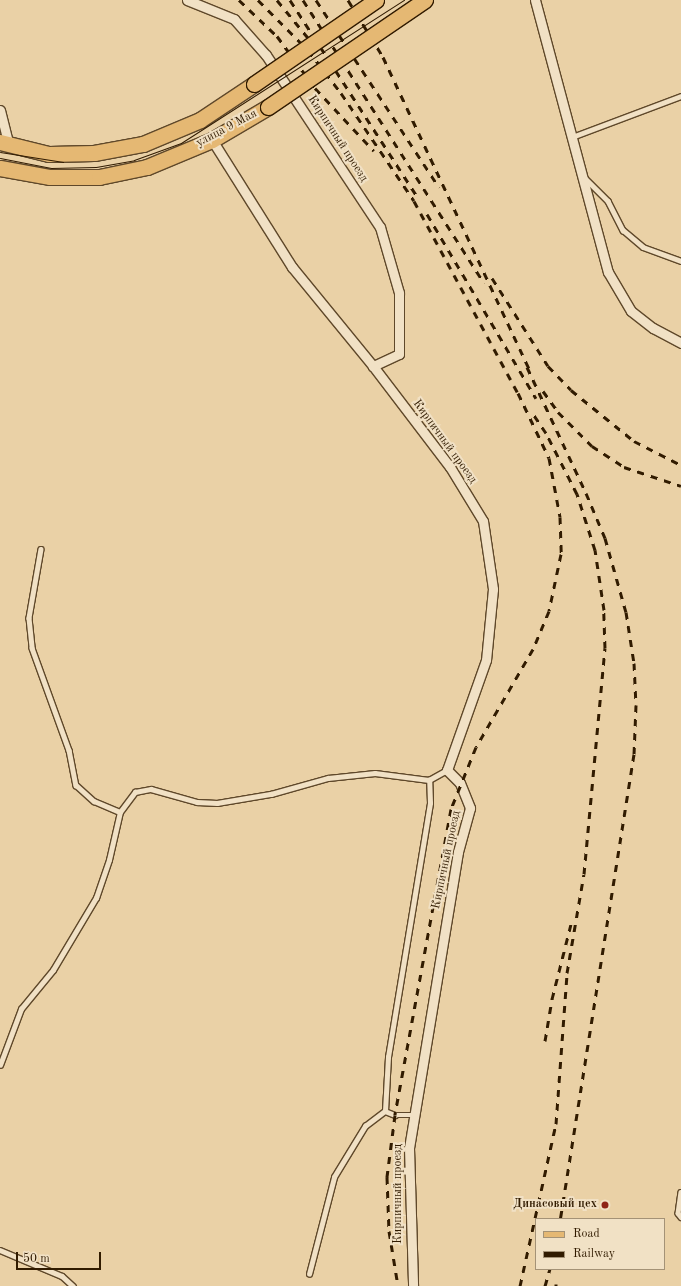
<!DOCTYPE html>
<meta charset="utf-8">
<style>
body{margin:0}
#map{position:relative;width:681px;height:1286px;overflow:hidden;background:#ead1a6;font-family:"Old Standard TT",serif}
div>[style]{position:absolute}
[style*='--x']{left:calc(var(--x)*1px);top:calc(var(--y)*1px);width:calc(var(--w)*1px);rotate:calc(var(--a)*1deg)}
.roads{filter:drop-shadow(1px 0 #5f482a) drop-shadow(-1px 0 #5f482a) drop-shadow(0 1px #5f482a) drop-shadow(0 -1px #5f482a)}
.service>*{height:4.5px;margin:-2.25px;padding:0 2.25px;transform-origin:2.25px;border-radius:2.25px;background:#f1e1c5}
.minor>*{height:9px;margin:-4.5px;padding:0 4.5px;transform-origin:4.5px;border-radius:4.5px;background:#f1e1c5}
.primary>*{height:15px;margin:-7.5px;padding:0 7.5px;transform-origin:7.5px;border-radius:7.5px;background:#e5b873}
.tram>*{height:1px;margin:-0.5px;padding:0 0.5px;transform-origin:0.5px;border-radius:0.5px;background:#311b00}
.rail>*{height:3px;margin-top:-1.5px;transform-origin:0;background:repeating-linear-gradient(90deg,#311b00 0 7px,transparent 0 14px)}
.bridges{filter:drop-shadow(1px 0 #311b00) drop-shadow(-1px 0 #311b00) drop-shadow(0 1px #311b00) drop-shadow(0 -1px #311b00)}
.primary-bridge>*{height:15px;margin:-7.5px;padding:0 7.5px;transform-origin:7.5px;border-radius:7.5px;background:#e5b873}
.dots>*{width:11px;height:11px;translate:-50% -50%;box-sizing:border-box;border:2px solid #f1e1c5;border-radius:50%}
span{translate:-50% -50%;white-space:nowrap;text-align:center;line-height:1.15;-webkit-text-stroke:4px #f1e1c5;paint-order:stroke}
.street-label{font-size:12px;color:#311b00}
.poi-label{font-size:12px;color:#311b00;font-weight:700}
.right{translate:-100% -50%;text-align:right}
.legend{position:absolute;left:535px;top:1218px;width:130px;height:52px;box-sizing:border-box;background:#f1e1c5;border:1px solid #a49276;margin:0;padding:5px 7px;list-style:none;font-size:12px;color:#311b00}
.legend li{display:flex;align-items:center;gap:8px;height:20px}
.legend b{width:20px;border:1px solid #a49276}
.scale{position:absolute;left:16px;top:1252px;width:85px;height:18px;box-sizing:border-box;border:2px solid #311b00;border-top:0;padding-left:5px;font-size:12px;line-height:14px;white-space:nowrap;color:#311b00;-webkit-text-stroke:3px #f1e1c5;paint-order:stroke}
</style>
<div id="map">
<div class="roads">
<div class="service">
<div style="--x:572;--y:137;--w:116;--a:-20.6"></div>
<div style="--x:584;--y:177;--w:34;--a:45"></div>
<div style="--x:608;--y:201;--w:33;--a:63"></div>
<div style="--x:623;--y:230;--w:26;--a:40"></div>
<div style="--x:643;--y:247;--w:40;--a:20.2"></div>
<div style="--x:41;--y:549;--w:70;--a:99.9"></div>
<div style="--x:29;--y:618;--w:30;--a:84"></div>
<div style="--x:32;--y:648;--w:109;--a:70.1"></div>
<div style="--x:69;--y:750;--w:36;--a:79"></div>
<div style="--x:76;--y:785;--w:24;--a:42"></div>
<div style="--x:94;--y:801;--w:28;--a:23"></div>
<div style="--x:0;--y:1065;--w:60;--a:-69.4"></div>
<div style="--x:21;--y:1009;--w:50;--a:-50.6"></div>
<div style="--x:53;--y:970;--w:84;--a:-59.2"></div>
<div style="--x:96;--y:898;--w:40;--a:-71.1"></div>
<div style="--x:109;--y:860;--w:49;--a:-77.1"></div>
<div style="--x:120;--y:812;--w:25;--a:-53"></div>
<div style="--x:135;--y:792;--w:16;--a:-11"></div>
<div style="--x:151;--y:789;--w:48;--a:15.8"></div>
<div style="--x:197;--y:802;--w:20;--a:3"></div>
<div style="--x:217;--y:803;--w:55;--a:-9.5"></div>
<div style="--x:271;--y:794;--w:59;--a:-15.7"></div>
<div style="--x:328;--y:778;--w:47;--a:-6.1"></div>
<div style="--x:375;--y:773;--w:54;--a:7.4"></div>
<div style="--x:429;--y:780;--w:21;--a:-29"></div>
<div style="--x:385;--y:1111;--w:11;--a:22"></div>
<div style="--x:395;--y:1115;--w:19;--a:0"></div>
<div style="--x:681;--y:1192;--w:21;--a:98"></div>
<div style="--x:678;--y:1213;--w:5;--a:53"></div>
<div style="--x:0;--y:1250;--w:67;--a:22.8"></div>
<div style="--x:62;--y:1276;--w:15;--a:42"></div>
<div style="--x:309;--y:1274;--w:100;--a:-75.5"></div>
<div style="--x:334;--y:1177;--w:60;--a:-58.7"></div>
<div style="--x:365;--y:1126;--w:25;--a:-37"></div>
<div style="--x:385;--y:1111;--w:54;--a:-86.8"></div>
<div style="--x:388;--y:1057;--w:257;--a:-80.6"></div>
<div style="--x:430;--y:803;--w:23;--a:-92"></div>
</div>
<div class="minor">
<div style="--x:187;--y:0;--w:51;--a:22"></div>
<div style="--x:234;--y:19;--w:48;--a:48.4"></div>
<div style="--x:266;--y:55;--w:206;--a:56.5"></div>
<div style="--x:380;--y:227;--w:69;--a:73.9"></div>
<div style="--x:399;--y:293;--w:61;--a:90"></div>
<div style="--x:399;--y:354;--w:29;--a:155"></div>
<div style="--x:373;--y:366;--w:128;--a:-129.3"></div>
<div style="--x:292;--y:267;--w:150;--a:-122.2"></div>
<div style="--x:535;--y:0;--w:282;--a:75"></div>
<div style="--x:608;--y:272;--w:45;--a:59.5"></div>
<div style="--x:631;--y:311;--w:28;--a:38"></div>
<div style="--x:653;--y:328;--w:32;--a:28"></div>
<div style="--x:0;--y:110;--w:36;--a:76"></div>
<div style="--x:373;--y:366;--w:127;--a:52.7"></div>
<div style="--x:450;--y:467;--w:63;--a:58.6"></div>
<div style="--x:483;--y:521;--w:69;--a:81.6"></div>
<div style="--x:493;--y:589;--w:71;--a:95.6"></div>
<div style="--x:486;--y:660;--w:117;--a:109.5"></div>
<div style="--x:447;--y:770;--w:18;--a:45"></div>
<div style="--x:460;--y:783;--w:27;--a:68"></div>
<div style="--x:470;--y:808;--w:46;--a:105.3"></div>
<div style="--x:458;--y:852;--w:300;--a:99.4"></div>
<div style="--x:409;--y:1148;--w:138;--a:88.3"></div>
</div>
<div class="primary">
<div style="--x:0;--y:142;--w:50;--a:13.8"></div>
<div style="--x:49;--y:154;--w:45;--a:-1.3"></div>
<div style="--x:94;--y:153;--w:50;--a:-10.4"></div>
<div style="--x:143;--y:144;--w:62;--a:-22.8"></div>
<div style="--x:200;--y:120;--w:65;--a:-33.7"></div>
<div style="--x:0;--y:168;--w:51;--a:10.2"></div>
<div style="--x:50;--y:177;--w:49;--a:0"></div>
<div style="--x:99;--y:177;--w:49;--a:-11.8"></div>
<div style="--x:147;--y:167;--w:70;--a:-22.6"></div>
<div style="--x:212;--y:140;--w:65;--a:-30.5"></div>
</div>
</div>
<div class="tram">
<div style="--x:0;--y:152;--w:64;--a:9"></div>
<div style="--x:0;--y:158;--w:52;--a:11.1"></div>
<div style="--x:51;--y:168;--w:45;--a:-1.3"></div>
<div style="--x:96;--y:167;--w:39;--a:-10"></div>
<div style="--x:134;--y:160;--w:50;--a:-19.9"></div>
<div style="--x:181;--y:143;--w:265;--a:-32.7"></div>
</div>
<div class="rail">
<div style="--x:239;--y:0;--w:52;--a:43.5"></div>
<div style="--x:277;--y:36;--w:64;--a:53.8"></div>
<div style="--x:315;--y:88;--w:86;--a:46.9"></div>
<div style="--x:258;--y:0;--w:71;--a:45"></div>
<div style="--x:308;--y:50;--w:54;--a:52.5"></div>
<div style="--x:341;--y:93;--w:130;--a:55.9"></div>
<div style="--x:414;--y:201;--w:218;--a:61.6"></div>
<div style="--x:518;--y:393;--w:72;--a:64.5"></div>
<div style="--x:549;--y:458;--w:60;--a:79.4"></div>
<div style="--x:560;--y:517;--w:37;--a:88"></div>
<div style="--x:561;--y:554;--w:58;--a:101.9"></div>
<div style="--x:549;--y:611;--w:41;--a:112.8"></div>
<div style="--x:533;--y:649;--w:113;--a:120.2"></div>
<div style="--x:476;--y:747;--w:67;--a:112"></div>
<div style="--x:451;--y:809;--w:311;--a:100.4"></div>
<div style="--x:395;--y:1115;--w:63;--a:97.4"></div>
<div style="--x:387;--y:1177;--w:54;--a:87.9"></div>
<div style="--x:389;--y:1231;--w:56;--a:80.7"></div>
<div style="--x:277;--y:0;--w:65;--a:50.6"></div>
<div style="--x:290;--y:0;--w:236;--a:57.1"></div>
<div style="--x:303;--y:0;--w:336;--a:57.4"></div>
<div style="--x:316;--y:0;--w:224;--a:56.7"></div>
<div style="--x:348;--y:0;--w:67;--a:58.4"></div>
<div style="--x:383;--y:57;--w:347;--a:64.9"></div>
<div style="--x:427;--y:214;--w:214;--a:59.4"></div>
<div style="--x:492;--y:278;--w:104;--a:57.5"></div>
<div style="--x:548;--y:366;--w:33;--a:46"></div>
<div style="--x:571;--y:390;--w:81;--a:39"></div>
<div style="--x:634;--y:441;--w:53;--a:27.1"></div>
<div style="--x:527;--y:367;--w:139;--a:64.9"></div>
<div style="--x:586;--y:493;--w:49;--a:67.1"></div>
<div style="--x:605;--y:538;--w:77;--a:74.2"></div>
<div style="--x:626;--y:612;--w:52;--a:81.1"></div>
<div style="--x:634;--y:663;--w:42;--a:87.3"></div>
<div style="--x:636;--y:705;--w:49;--a:92.3"></div>
<div style="--x:634;--y:754;--w:471;--a:99"></div>
<div style="--x:543;--y:391;--w:26;--a:54"></div>
<div style="--x:558;--y:412;--w:48;--a:45"></div>
<div style="--x:592;--y:446;--w:38;--a:33"></div>
<div style="--x:624;--y:467;--w:60;--a:18.4"></div>
<div style="--x:545;--y:1041;--w:43;--a:-80.5"></div>
<div style="--x:552;--y:999;--w:77;--a:-75.8"></div>
<div style="--x:520;--y:1286;--w:166;--a:-77.5"></div>
<div style="--x:556;--y:1124;--w:151;--a:-85.8"></div>
<div style="--x:567;--y:973;--w:100;--a:-80.3"></div>
<div style="--x:584;--y:874;--w:227;--a:-84.7"></div>
<div style="--x:605;--y:648;--w:38;--a:-92"></div>
<div style="--x:604;--y:610;--w:61;--a:-98.5"></div>
<div style="--x:595;--y:550;--w:59;--a:-107.8"></div>
<div style="--x:577;--y:494;--w:68;--a:-116.9"></div>
<div style="--x:546;--y:433;--w:23;--a:-124"></div>
<div style="--x:545;--y:1286;--w:18;--a:-74"></div>
<div style="--x:556;--y:1286;--w:2;--a:-90"></div>
</div>
<div class="bridges">
<div class="primary-bridge">
<div style="--x:254;--y:84;--w:148;--a:-34.5"></div>
<div style="--x:268;--y:107;--w:190;--a:-34.3"></div>
</div>
</div>
<div class="dots">
<div style="left:605px;top:1205px;background:#8f2418"></div>
</div>
<div class="street-label">
<span style="left:227px;top:129px;rotate:-28deg">улица 9 Мая</span>
<span style="left:337px;top:139px;rotate:57deg">Кирпичный проезд</span>
<span style="left:444px;top:442px;rotate:54deg">Кирпичный проезд</span>
<span style="left:447px;top:860px;rotate:-78deg">Кирпичный проезд</span>
<span style="left:399px;top:1194px;rotate:-90deg">Кирпичный проезд</span>
</div>
<div class="poi-label">
<span class="right" style="left:597px;top:1205px">Динасовый цех</span>
</div>
<ul class="legend">
<li><b style="height:5px;background:#e5b873"></b>Road</li>
<li><b style="height:5px;background:#311b00"></b>Railway</li>
</ul>
<div class="scale">50 m</div>
</div>
